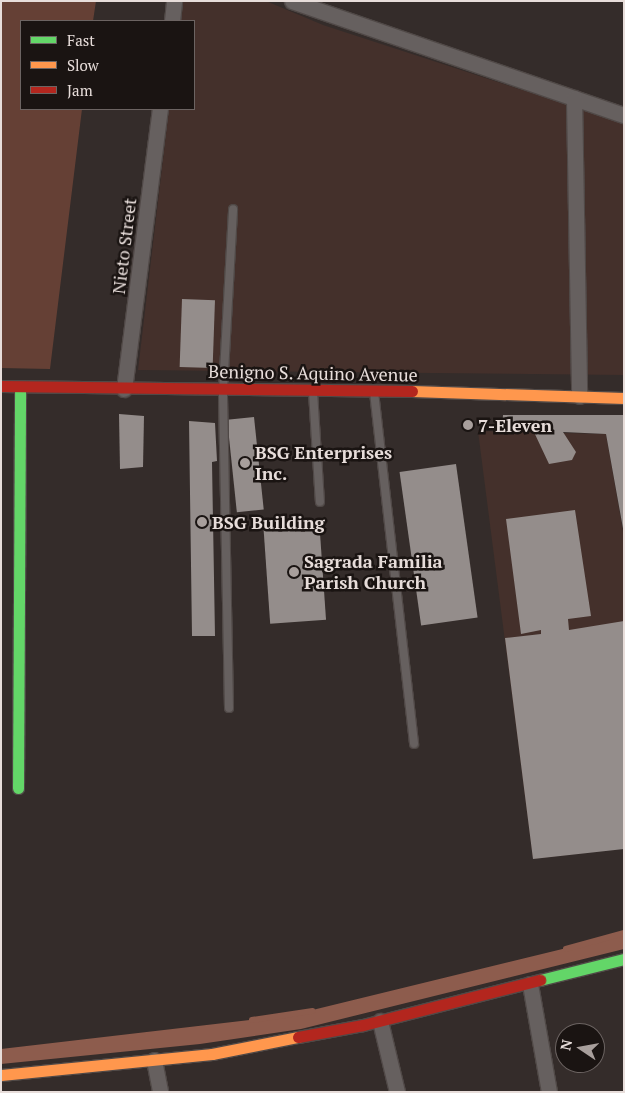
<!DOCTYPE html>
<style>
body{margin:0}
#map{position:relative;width:625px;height:1093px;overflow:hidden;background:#342c2a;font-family:"PT Serif",serif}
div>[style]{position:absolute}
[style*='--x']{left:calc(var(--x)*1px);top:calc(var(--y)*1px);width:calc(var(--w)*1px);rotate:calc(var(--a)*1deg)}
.built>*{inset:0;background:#44302b}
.green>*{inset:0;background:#654035}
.water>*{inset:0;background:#8d5c4d}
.stream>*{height:5.5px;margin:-2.75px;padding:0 2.75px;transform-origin:2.75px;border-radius:2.75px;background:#8d5c4d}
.building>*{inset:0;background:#948d8b;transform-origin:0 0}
.roads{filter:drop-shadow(1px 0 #504947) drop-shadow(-1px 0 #504947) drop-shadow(0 1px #504947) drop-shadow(0 -1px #504947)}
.lane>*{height:8px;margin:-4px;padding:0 4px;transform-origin:4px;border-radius:4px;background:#66605f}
.street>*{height:15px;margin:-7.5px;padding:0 7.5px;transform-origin:7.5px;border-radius:7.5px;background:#66605f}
.fast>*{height:11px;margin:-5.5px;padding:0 5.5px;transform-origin:5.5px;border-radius:5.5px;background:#63d668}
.slow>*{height:11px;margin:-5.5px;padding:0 5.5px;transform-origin:5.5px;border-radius:5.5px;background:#ff974d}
.jam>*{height:11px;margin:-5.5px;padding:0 5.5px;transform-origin:5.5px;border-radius:5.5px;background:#b3261e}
.dots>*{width:14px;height:14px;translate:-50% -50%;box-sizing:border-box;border:2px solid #1a1412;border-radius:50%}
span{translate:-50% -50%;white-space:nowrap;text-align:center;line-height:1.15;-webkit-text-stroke:5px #1a1412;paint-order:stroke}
.street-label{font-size:18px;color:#e7ddda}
.poi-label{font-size:18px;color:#e7ddda;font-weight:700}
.left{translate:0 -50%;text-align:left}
.frame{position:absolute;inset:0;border:2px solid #e7ddda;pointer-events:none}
.legend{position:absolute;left:20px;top:20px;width:175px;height:90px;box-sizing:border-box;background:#1a1412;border:1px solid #6c6462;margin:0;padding:6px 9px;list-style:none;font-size:15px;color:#e7ddda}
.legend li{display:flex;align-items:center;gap:10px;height:25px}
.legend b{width:25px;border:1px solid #6c6462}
.north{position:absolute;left:555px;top:1023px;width:50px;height:50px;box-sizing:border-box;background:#1a1412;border:1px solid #6c6462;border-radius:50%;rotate:282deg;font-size:14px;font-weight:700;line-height:20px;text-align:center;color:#e7ddda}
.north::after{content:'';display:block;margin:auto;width:18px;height:22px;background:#a89f9c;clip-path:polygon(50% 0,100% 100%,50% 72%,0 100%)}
</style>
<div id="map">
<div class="built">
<div style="clip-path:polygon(182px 1px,266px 1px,323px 25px,624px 123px,624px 375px,138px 370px,169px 109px,194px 109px,194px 21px,179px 21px)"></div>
<div style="clip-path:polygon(478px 431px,606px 434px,624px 537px,624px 848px,533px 859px)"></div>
</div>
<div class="green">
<div style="clip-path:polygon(1px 1px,96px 1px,93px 21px,21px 21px,21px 109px,82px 109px,50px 369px,1px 368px)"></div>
</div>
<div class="water">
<div style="clip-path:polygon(624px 934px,624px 949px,301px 1029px,200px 1044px,1px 1064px,1px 1049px,292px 1015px)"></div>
</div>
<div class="stream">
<div style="--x:566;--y:949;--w:60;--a:-15.4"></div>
<div style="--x:252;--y:1020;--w:61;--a:-8.5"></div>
</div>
<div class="building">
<div style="left:182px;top:299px;width:33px;height:68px;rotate:2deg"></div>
<div style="clip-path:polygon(119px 414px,144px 416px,143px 467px,120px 469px)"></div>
<div style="clip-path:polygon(503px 415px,624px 415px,624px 534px,606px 434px,563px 432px,576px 452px,572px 460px,549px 464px,533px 430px,502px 428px)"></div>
<div style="left:254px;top:417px;width:93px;height:27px;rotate:84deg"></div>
<div style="clip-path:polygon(189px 421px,215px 423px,217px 461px,212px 462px,215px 636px,192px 636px)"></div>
<div style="left:456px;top:464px;width:155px;height:57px;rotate:82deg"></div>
<div style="clip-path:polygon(575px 510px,591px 616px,568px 619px,569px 630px,624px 621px,624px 849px,533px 859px,505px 638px,541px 634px,541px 630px,521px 634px,506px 519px)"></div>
<div style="left:319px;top:519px;width:101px;height:56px;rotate:86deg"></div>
</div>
<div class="roads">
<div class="lane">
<div style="--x:313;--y:392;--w:110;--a:86.4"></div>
<div style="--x:374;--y:392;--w:354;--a:83.5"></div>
<div style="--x:229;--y:708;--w:318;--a:-91.1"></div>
<div style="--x:223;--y:390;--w:181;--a:-86.8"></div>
</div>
<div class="street">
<div style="--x:292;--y:1;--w:351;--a:19"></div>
<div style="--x:172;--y:21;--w:20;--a:-84"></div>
<div style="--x:574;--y:98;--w:298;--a:89"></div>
<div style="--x:124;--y:389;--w:282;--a:-82.7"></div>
<div style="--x:530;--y:984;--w:110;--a:80"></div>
<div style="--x:380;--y:1021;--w:73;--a:76.5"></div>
<div style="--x:154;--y:1060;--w:33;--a:79"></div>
</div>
<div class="fast">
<div style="--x:18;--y:788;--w:401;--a:-89.7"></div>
<div style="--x:540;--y:980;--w:87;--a:-14"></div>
</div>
<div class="slow">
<div style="--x:412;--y:391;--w:212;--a:1.9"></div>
<div style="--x:1;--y:1075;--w:212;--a:-5.7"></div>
<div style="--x:212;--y:1054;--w:88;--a:-11.2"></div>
</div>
<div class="jam">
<div style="--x:1;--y:386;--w:411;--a:0.7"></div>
<div style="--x:298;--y:1037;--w:66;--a:-10.5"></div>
<div style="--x:363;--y:1025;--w:183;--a:-14.3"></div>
</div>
</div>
<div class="dots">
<div style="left:468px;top:425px;background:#a89f9c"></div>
<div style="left:245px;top:463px;background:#a89f9c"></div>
<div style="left:202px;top:522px;background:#a89f9c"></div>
<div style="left:294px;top:572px;background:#a89f9c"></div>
</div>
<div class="street-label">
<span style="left:124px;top:246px;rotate:-83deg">Nieto Street</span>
<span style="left:313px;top:373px;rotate:1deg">Benigno S. Aquino Avenue</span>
</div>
<div class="poi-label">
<span class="left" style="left:478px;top:425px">7-Eleven</span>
<span class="left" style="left:255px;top:463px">BSG Enterprises<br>Inc.</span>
<span class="left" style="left:212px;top:522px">BSG Building</span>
<span class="left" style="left:304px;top:572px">Sagrada Familia<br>Parish Church</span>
</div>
<div class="frame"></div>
<ul class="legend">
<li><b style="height:6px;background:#63d668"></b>Fast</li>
<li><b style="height:6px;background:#ff974d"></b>Slow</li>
<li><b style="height:6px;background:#b3261e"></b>Jam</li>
</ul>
<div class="north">N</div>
</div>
